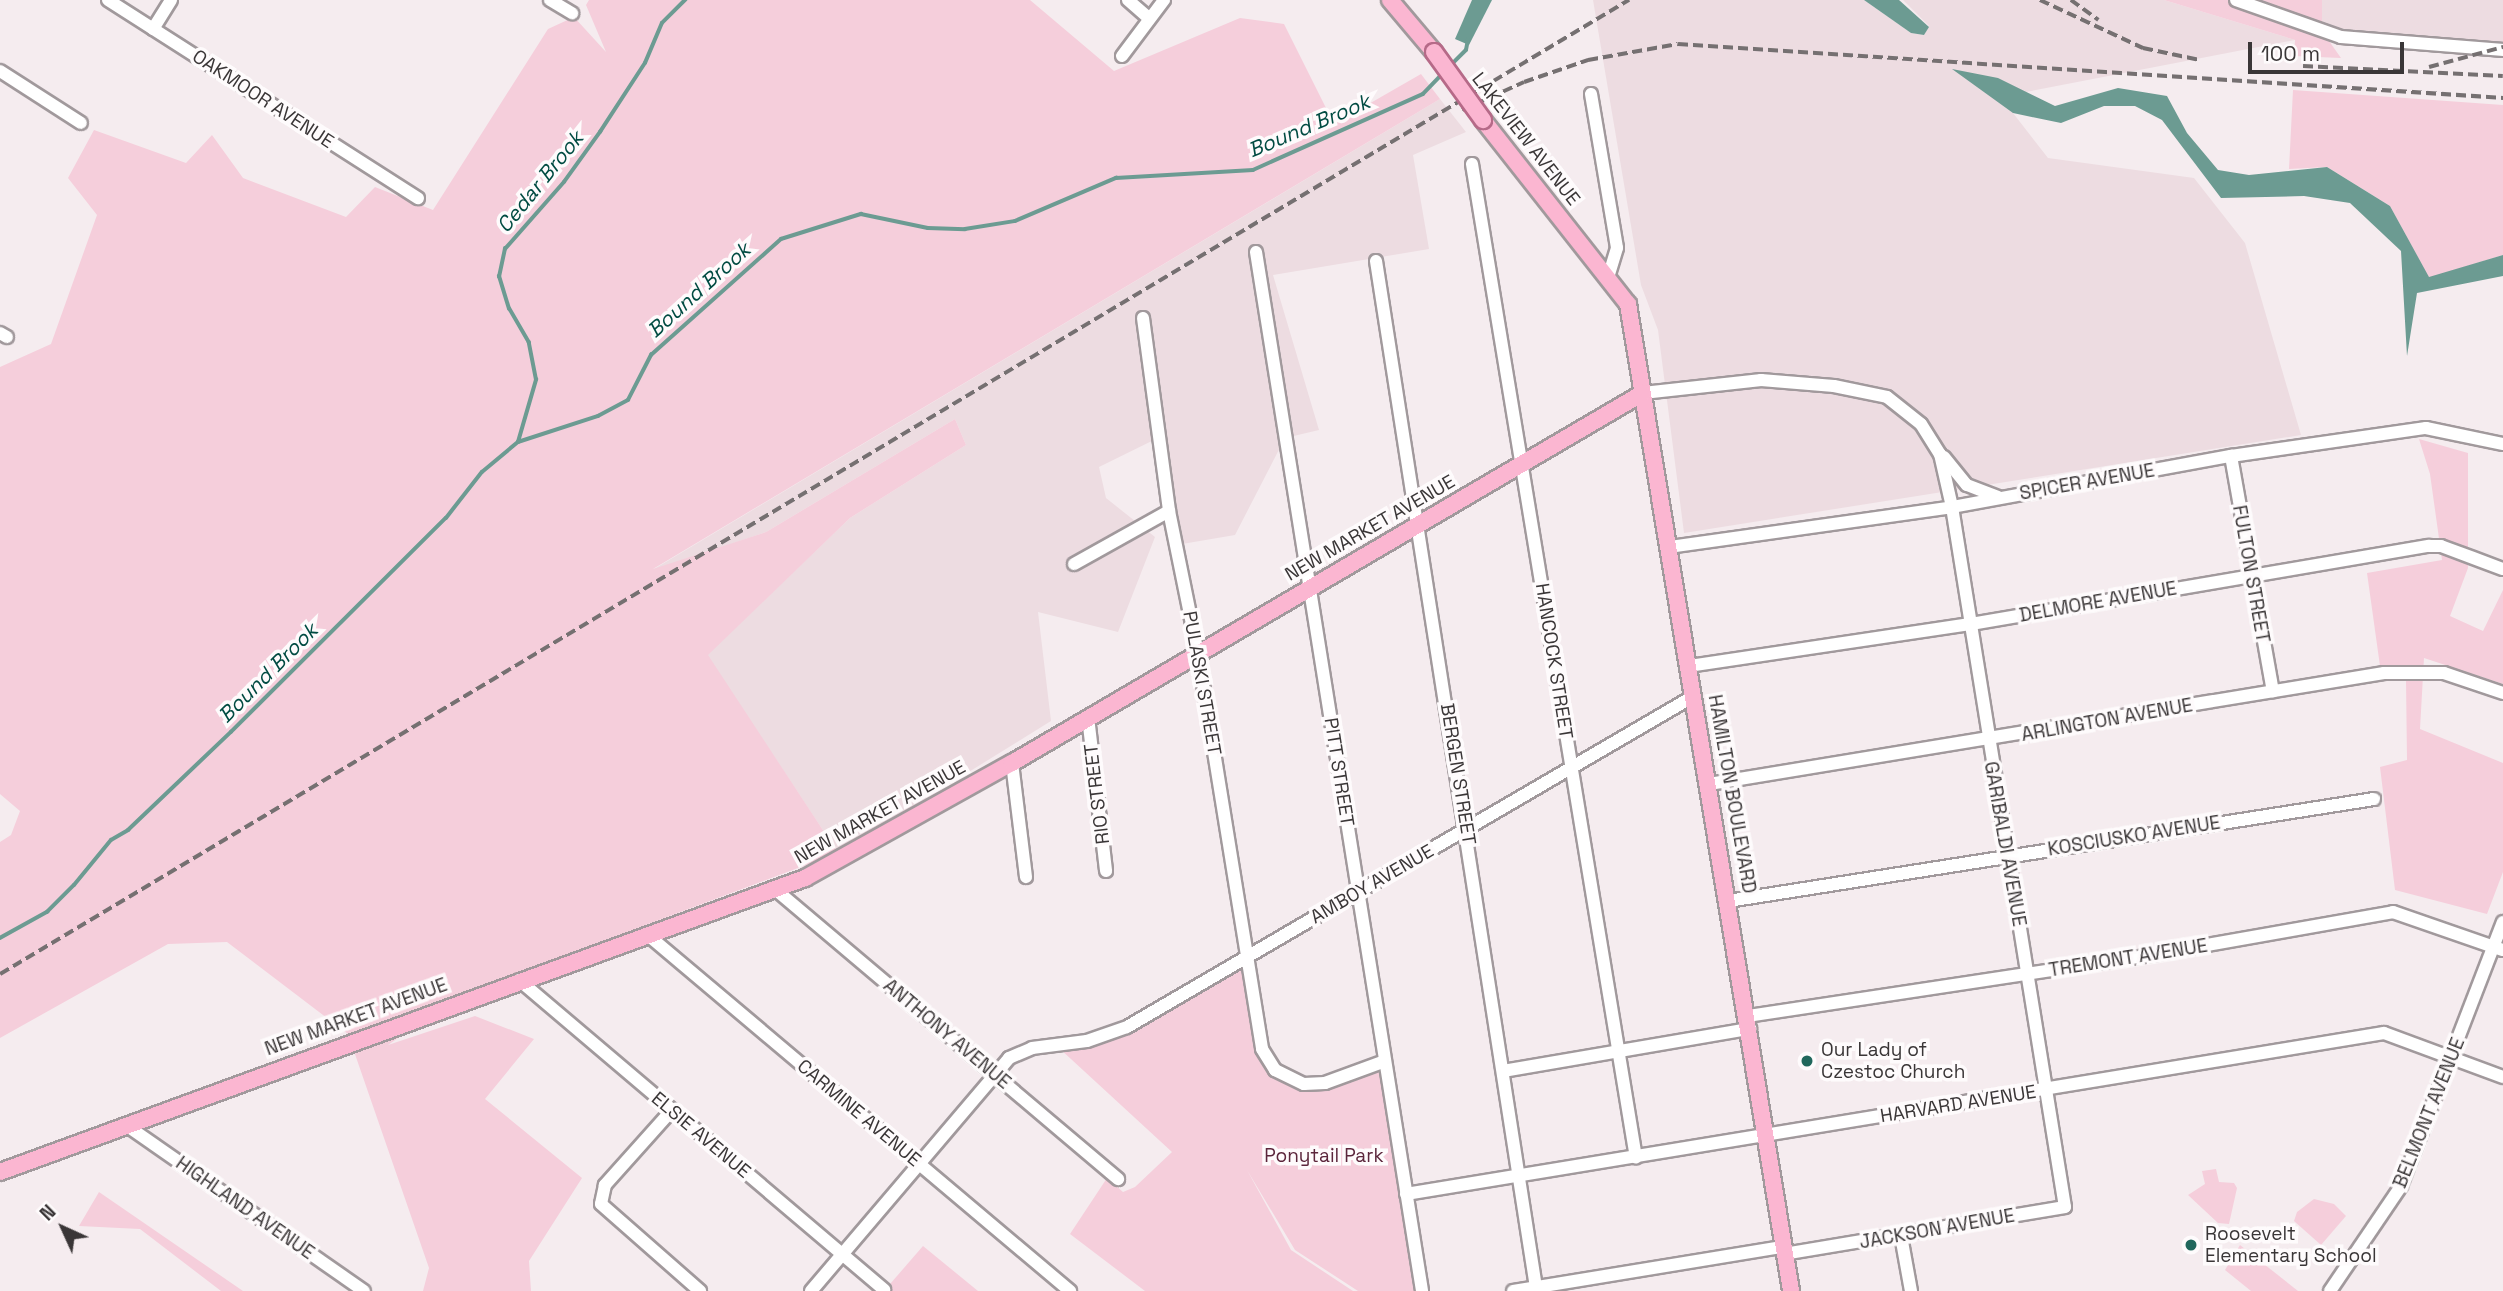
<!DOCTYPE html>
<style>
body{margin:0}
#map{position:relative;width:2503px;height:1291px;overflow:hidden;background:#f5ecef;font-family:"Space Grotesk",sans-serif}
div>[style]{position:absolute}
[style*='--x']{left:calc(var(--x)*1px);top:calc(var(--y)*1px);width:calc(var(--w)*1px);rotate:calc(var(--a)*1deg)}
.built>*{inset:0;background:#eddce1}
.green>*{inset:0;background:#f5cedb}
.water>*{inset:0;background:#6c9b92}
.stream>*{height:3.5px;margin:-1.75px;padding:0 1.75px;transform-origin:1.75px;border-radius:1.75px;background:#6c9b92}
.roads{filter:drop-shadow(2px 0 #a1999c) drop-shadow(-2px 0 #a1999c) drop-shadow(0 2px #a1999c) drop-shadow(0 -2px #a1999c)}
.minor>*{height:12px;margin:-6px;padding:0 6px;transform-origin:6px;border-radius:6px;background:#fff}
.major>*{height:16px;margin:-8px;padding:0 8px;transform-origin:8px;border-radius:8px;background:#fbb6d1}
.rail>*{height:3.5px;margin-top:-1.75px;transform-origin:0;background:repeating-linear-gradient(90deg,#757071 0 10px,transparent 0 15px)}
.bridges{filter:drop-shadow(2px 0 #b66a88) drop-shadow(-2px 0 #b66a88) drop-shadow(0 2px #b66a88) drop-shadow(0 -2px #b66a88)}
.major-bridge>*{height:16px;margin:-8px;padding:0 8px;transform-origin:8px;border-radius:8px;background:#fbb6d1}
.dots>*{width:19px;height:19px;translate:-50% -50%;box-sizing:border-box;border:4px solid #fefbfc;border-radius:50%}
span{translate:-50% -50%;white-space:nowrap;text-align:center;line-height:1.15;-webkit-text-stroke:7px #fefbfc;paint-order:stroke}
.street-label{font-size:19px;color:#3a3637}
.poi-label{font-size:19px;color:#3a3637}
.left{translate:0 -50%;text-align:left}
.park-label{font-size:19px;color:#5c263c}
.water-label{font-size:21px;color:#014b42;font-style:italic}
.north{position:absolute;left:28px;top:1193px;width:70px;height:70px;-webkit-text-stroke:5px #fefbfc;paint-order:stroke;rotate:315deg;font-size:19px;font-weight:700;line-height:28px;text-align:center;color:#3a3637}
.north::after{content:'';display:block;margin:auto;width:24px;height:32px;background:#3a3637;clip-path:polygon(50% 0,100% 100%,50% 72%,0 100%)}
.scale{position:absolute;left:2248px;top:42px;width:156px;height:32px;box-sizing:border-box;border:4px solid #3a3637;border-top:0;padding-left:9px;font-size:21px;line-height:24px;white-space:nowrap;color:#3a3637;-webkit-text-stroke:5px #fefbfc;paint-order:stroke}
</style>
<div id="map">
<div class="built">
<div style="clip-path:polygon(1593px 0,1864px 0,1911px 33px,1924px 35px,1929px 26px,1903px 0,2164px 0,2295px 40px,2026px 92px,2013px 113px,2048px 158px,2194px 178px,2245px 243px,2301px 435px,1684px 533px,1658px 330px,1641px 285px)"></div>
<div style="clip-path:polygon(2322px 0,2503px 0,2503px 44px,2322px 31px)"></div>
<div style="clip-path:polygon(1440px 99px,1466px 132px,1413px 155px,1429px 249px,1273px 275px,1319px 430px,1285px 438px,1235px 535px,1182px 544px,1164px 435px,1099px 467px,1106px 498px,1155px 537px,1118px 632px,1038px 612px,1051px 721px,838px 853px,707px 655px,850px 518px,966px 445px,955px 419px,766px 532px,649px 572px)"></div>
</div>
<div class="green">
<div style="clip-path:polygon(589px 0,1030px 0,1114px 71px,1240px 18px,1284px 24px,1334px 124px,1421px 74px,1440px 99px,653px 569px,766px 532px,955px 419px,966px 445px,850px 518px,708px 655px,838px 853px,461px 994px,388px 1045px,475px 1016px,534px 1039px,485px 1099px,582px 1178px,529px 1261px,531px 1291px,423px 1291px,429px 1268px,348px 1034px,227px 942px,168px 944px,0 1038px,0 842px,11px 835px,20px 811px,0 794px,0 367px,51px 344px,97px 215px,68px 178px,94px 130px,186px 163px,212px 135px,243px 178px,346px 217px,375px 187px,433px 210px,548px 29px,574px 17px,606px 52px,586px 5px)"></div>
<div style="clip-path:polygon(2164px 0,2322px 0,2322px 31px,2341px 58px,2294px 56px,2295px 40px)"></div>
<div style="clip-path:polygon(2293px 90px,2503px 105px,2503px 255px,2429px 278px,2390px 206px,2327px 167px,2289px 169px)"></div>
<div style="clip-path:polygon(2419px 439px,2468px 453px,2468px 568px,2450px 616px,2483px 631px,2503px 590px,2503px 684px,2424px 658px,2420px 729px,2503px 763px,2503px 872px,2487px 914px,2395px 890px,2380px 767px,2407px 760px,2406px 680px,2380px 666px,2367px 573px,2442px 560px,2430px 474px)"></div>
<div style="clip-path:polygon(1247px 958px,1266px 1060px,1308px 1085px,1382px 1057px,1420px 1291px,1358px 1291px,1295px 1250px,1247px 1170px,1291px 1250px,1353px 1291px,1145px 1291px,1070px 1234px,1107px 1178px,1123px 1192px,1135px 1187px,1172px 1152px,1059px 1048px,1148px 1016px)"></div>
<div style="clip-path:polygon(2216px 1169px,2219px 1182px,2234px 1183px,2237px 1188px,2229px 1224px,2218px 1223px,2188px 1195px,2205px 1184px,2202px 1171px)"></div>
<div style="clip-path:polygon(99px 1192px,243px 1291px,221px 1291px,140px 1229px,79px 1226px)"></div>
<div style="clip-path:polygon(2314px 1199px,2334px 1204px,2346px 1216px,2321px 1245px,2294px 1221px,2297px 1212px)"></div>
<div style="clip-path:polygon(2240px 1245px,2298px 1291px,2251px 1291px,2225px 1270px)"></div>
<div style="clip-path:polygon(923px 1246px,978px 1291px,884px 1291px)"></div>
</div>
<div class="water">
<div style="clip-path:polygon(1472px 0,1492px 0,1469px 45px,1455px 39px)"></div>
<div style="clip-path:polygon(1864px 0,1899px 0,1929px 27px,1924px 35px,1911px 33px)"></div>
<div style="clip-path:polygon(1952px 69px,1998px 78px,2055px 106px,2118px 88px,2167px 96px,2187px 133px,2218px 170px,2249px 175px,2327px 167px,2390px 206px,2429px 277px,2503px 255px,2503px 276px,2417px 293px,2407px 356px,2401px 251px,2350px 203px,2304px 196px,2221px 198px,2162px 120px,2135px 106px,2104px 106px,2061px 123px,2013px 113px)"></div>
</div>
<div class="stream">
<div style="--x:1451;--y:65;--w:21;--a:-45"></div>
<div style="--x:1466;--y:50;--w:10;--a:-79"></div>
<div style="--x:518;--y:442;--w:65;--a:-73.8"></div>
<div style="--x:536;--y:380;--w:38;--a:-101"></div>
<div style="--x:529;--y:343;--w:39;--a:-120"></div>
<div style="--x:509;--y:309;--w:34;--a:-107"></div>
<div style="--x:499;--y:277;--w:29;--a:-78"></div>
<div style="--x:505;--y:249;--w:89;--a:-48.6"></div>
<div style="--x:564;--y:182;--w:62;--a:-54.2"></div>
<div style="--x:600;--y:132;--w:82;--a:-56.9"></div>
<div style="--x:645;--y:63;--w:43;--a:-67"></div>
<div style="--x:662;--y:23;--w:33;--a:-45"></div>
<div style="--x:0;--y:938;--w:54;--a:-29"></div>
<div style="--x:47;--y:912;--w:38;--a:-45"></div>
<div style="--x:74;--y:885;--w:58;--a:-50.6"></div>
<div style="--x:111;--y:840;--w:20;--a:-30"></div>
<div style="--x:128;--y:830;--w:142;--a:-43.6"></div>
<div style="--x:231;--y:732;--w:303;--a:-44.9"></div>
<div style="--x:446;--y:518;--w:58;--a:-52"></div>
<div style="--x:482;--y:472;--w:47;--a:-39.8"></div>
<div style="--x:518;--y:442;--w:84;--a:-18"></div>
<div style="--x:598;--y:416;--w:34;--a:-28"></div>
<div style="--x:628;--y:400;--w:51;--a:-62.9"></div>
<div style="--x:651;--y:355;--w:174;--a:-41.7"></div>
<div style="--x:781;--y:239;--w:84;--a:-17.4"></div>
<div style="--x:861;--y:214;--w:68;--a:11.8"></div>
<div style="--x:928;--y:228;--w:37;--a:2"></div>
<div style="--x:965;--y:229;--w:51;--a:-9.1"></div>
<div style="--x:1015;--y:221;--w:110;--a:-23.1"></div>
<div style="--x:1116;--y:178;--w:137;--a:-3.3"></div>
<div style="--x:1253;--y:170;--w:186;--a:-24.1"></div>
<div style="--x:1423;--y:94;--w:29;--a:-46"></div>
</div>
<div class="roads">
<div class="minor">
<div style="--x:108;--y:0;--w:368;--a:32.6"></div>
<div style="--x:550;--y:0;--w:26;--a:31"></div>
<div style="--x:1128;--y:0;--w:28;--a:41"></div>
<div style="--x:2236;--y:0;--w:111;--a:19.4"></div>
<div style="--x:2341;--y:37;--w:163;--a:4.6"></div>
<div style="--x:153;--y:29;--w:34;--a:-58"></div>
<div style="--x:1122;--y:56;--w:70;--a:-53.1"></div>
<div style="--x:0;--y:71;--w:96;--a:32.7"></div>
<div style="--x:1591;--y:94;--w:156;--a:80.4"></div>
<div style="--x:1617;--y:248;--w:31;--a:107"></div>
<div style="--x:1472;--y:164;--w:1007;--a:80.63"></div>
<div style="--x:1256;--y:252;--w:1052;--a:80.92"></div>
<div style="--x:1376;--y:261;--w:1039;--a:81.14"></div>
<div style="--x:1143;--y:318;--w:195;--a:82.3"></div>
<div style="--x:1169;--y:511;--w:145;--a:78.5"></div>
<div style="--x:1198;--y:653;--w:401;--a:80.8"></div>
<div style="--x:1262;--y:1049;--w:25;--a:58"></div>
<div style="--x:1275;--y:1070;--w:32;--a:26"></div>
<div style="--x:1304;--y:1084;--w:21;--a:-3"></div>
<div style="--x:1325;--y:1083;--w:64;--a:-20.1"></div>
<div style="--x:0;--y:333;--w:8;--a:30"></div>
<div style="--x:1643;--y:393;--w:119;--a:-6.3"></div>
<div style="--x:1761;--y:380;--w:73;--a:4.7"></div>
<div style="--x:1834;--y:386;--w:54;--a:11.7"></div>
<div style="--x:1887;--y:397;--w:43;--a:38.5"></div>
<div style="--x:1921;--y:424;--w:36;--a:58"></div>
<div style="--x:1940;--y:454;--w:54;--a:77.2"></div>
<div style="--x:1952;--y:507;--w:709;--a:80.83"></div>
<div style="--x:2065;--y:1207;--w:286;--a:170.5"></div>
<div style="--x:2231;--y:456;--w:239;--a:79.9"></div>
<div style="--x:1944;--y:457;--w:36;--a:51"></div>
<div style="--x:1967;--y:485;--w:33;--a:21"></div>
<div style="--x:1669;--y:547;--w:286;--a:-8"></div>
<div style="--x:1952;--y:507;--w:284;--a:-10.4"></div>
<div style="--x:2231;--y:456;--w:197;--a:-8.2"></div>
<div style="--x:2426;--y:428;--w:79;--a:11.7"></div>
<div style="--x:1074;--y:564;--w:109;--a:-29.2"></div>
<div style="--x:1689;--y:666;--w:285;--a:-8.5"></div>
<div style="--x:1971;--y:624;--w:465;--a:-9.7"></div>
<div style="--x:2429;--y:546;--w:12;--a:0"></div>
<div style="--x:2441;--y:546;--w:66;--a:20.4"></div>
<div style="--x:1088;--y:717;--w:155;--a:83.3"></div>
<div style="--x:1012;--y:763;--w:115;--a:83"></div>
<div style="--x:1709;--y:784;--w:684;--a:-9.34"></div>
<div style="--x:2384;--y:673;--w:60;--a:0"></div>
<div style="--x:2444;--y:673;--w:62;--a:18.7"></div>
<div style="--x:776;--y:890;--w:448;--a:40.2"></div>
<div style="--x:1728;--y:901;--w:654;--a:-8.97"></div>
<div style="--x:649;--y:936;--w:551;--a:40.14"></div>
<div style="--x:519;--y:980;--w:479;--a:40.3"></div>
<div style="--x:1748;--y:1016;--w:413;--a:-8.6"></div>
<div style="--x:2156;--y:954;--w:241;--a:-10"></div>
<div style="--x:2393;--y:912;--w:116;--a:19.1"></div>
<div style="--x:1503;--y:1071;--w:251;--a:-9.7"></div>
<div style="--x:672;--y:1110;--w:101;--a:131.8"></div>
<div style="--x:605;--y:1185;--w:19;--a:102"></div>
<div style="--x:601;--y:1204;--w:132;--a:41.3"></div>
<div style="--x:126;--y:1125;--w:290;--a:34.9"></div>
<div style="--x:1406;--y:1194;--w:991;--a:-9.35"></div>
<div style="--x:2384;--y:1033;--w:127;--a:20.3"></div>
<div style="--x:1901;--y:1236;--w:56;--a:79.7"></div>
<div style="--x:811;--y:1291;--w:306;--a:-49.6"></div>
<div style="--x:1009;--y:1058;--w:25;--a:-23"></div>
<div style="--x:1032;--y:1048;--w:55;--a:-7.3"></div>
<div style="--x:1087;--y:1041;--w:42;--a:-19.3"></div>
<div style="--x:1127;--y:1027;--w:657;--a:-30.28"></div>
<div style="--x:1513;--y:1291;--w:273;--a:-9.3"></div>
<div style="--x:2330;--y:1291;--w:127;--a:-55.9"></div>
<div style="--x:2401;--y:1186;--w:283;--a:-68.9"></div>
</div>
<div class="major">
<div style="--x:1390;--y:0;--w:68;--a:49.8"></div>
<div style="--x:1483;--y:120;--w:234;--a:51.8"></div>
<div style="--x:1628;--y:304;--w:1000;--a:80.62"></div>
<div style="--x:0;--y:1172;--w:857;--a:-20.06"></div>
<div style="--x:805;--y:878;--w:237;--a:-29.1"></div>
<div style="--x:1012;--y:763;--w:731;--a:-30.39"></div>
</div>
</div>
<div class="rail">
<div style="--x:2040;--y:0;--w:114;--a:25"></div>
<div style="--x:2143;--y:48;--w:58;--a:11.9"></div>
<div style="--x:2071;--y:0;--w:34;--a:36"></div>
<div style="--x:2303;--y:66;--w:200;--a:2.9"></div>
<div style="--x:2429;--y:67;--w:77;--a:-15.1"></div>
<div style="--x:1462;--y:110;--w:68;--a:-24.3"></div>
<div style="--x:1524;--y:82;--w:68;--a:-19"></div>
<div style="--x:1588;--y:60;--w:91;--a:-10.1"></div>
<div style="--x:1678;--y:44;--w:827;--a:3.74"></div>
<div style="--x:0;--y:974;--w:1898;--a:-30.88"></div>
</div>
<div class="bridges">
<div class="major-bridge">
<div style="--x:1434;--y:52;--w:84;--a:54.2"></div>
</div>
</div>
<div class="dots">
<div style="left:1807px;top:1061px;background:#20675c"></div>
<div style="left:2191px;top:1245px;background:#20675c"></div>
</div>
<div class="street-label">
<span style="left:263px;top:99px;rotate:33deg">OAKMOOR AVENUE</span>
<span style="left:1526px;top:139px;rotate:52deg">LAKEVIEW AVENUE</span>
<span style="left:2087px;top:482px;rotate:-10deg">SPICER AVENUE</span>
<span style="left:1370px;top:528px;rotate:-30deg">NEW MARKET AVENUE</span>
<span style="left:2251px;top:574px;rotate:80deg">FULTON STREET</span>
<span style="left:2098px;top:602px;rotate:-10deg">DELMORE AVENUE</span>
<span style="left:1554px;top:661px;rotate:81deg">HANCOCK STREET</span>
<span style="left:1202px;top:683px;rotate:80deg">PULASKI STREET</span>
<span style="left:2107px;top:720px;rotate:-10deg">ARLINGTON AVENUE</span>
<span style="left:1339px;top:772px;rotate:81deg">PITT STREET</span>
<span style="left:1458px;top:774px;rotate:81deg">BERGEN STREET</span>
<span style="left:1097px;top:794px;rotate:-97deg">RIO STREET</span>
<span style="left:1732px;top:794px;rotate:80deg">HAMILTON BOULEVARD</span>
<span style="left:880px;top:812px;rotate:-29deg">NEW MARKET AVENUE</span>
<span style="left:2134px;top:836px;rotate:-9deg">KOSCIUSKO AVENUE</span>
<span style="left:2005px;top:844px;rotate:80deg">GARIBALDI AVENUE</span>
<span style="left:1372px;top:884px;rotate:-30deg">AMBOY AVENUE</span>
<span style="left:2128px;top:958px;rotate:-9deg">TREMONT AVENUE</span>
<span style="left:356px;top:1017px;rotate:-20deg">NEW MARKET AVENUE</span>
<span style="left:947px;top:1034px;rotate:40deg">ANTHONY AVENUE</span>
<span style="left:1958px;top:1104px;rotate:-9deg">HARVARD AVENUE</span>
<span style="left:859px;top:1113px;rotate:40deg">CARMINE AVENUE</span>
<span style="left:2429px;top:1113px;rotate:-68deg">BELMONT AVENUE</span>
<span style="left:701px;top:1135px;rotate:40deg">ELSIE AVENUE</span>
<span style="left:245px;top:1208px;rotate:35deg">HIGHLAND AVENUE</span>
<span style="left:1937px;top:1229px;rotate:-10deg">JACKSON AVENUE</span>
</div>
<div class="poi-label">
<span class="left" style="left:1821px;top:1061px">Our Lady of<br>Czestoc Church</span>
<span class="left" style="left:2205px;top:1245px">Roosevelt<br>Elementary School</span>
</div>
<div class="park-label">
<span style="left:1324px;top:1156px">Ponytail Park</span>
</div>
<div class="water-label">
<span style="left:1309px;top:126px;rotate:-23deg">Bound Brook</span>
<span style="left:540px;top:182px;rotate:-51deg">Cedar Brook</span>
<span style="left:699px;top:290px;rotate:-42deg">Bound Brook</span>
<span style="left:268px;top:673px;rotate:-45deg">Bound Brook</span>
</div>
<div class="north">N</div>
<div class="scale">100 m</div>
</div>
